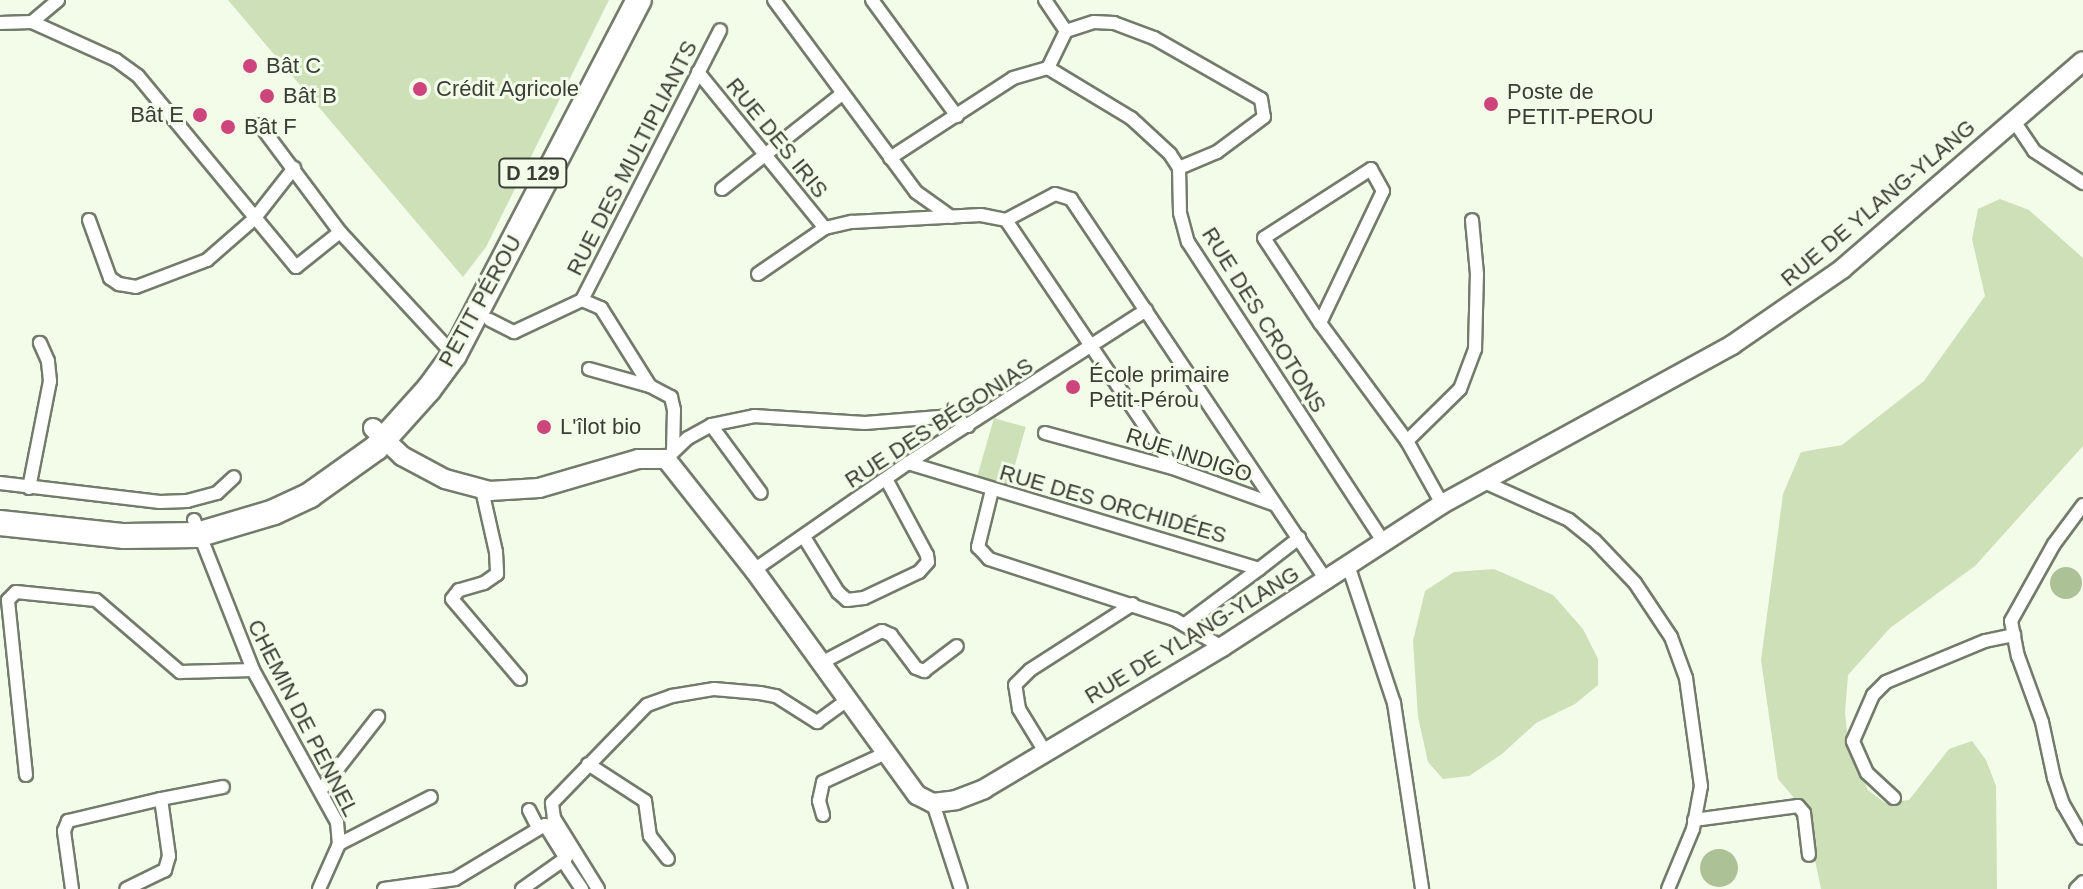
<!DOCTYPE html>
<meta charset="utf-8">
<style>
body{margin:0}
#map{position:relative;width:2083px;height:889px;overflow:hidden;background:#f3fce9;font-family:Arial,sans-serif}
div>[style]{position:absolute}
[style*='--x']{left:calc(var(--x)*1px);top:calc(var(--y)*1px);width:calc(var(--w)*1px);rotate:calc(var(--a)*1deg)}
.green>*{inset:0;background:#cde0b8;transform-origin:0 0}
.water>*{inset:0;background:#adc196}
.round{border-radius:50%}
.roads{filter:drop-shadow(2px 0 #737b6b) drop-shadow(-2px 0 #737b6b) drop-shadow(0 2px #737b6b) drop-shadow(0 -2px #737b6b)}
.street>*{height:12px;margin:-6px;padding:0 6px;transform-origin:6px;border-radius:6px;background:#fff}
.secondary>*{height:18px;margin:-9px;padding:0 9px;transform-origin:9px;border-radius:9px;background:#fff}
.highway>*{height:24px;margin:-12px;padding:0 12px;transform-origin:12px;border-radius:12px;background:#fff}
.dots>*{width:22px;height:22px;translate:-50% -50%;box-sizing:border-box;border:4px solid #f3fce9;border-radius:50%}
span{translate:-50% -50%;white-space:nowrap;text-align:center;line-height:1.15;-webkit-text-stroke:6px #f3fce9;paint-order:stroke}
.shield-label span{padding:2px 6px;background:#f3fce9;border:2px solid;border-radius:6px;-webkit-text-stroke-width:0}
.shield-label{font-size:20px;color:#3a3e36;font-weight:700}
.poi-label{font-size:22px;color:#3a3e36}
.left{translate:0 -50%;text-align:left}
.right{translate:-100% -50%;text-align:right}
.street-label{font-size:22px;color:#3a3e36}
</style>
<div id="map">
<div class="green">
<div style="clip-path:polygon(228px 0,609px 0,486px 247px,463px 277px)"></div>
<div style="clip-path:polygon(2000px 199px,2029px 210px,2083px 258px,2083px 446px,1975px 566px,1890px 628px,1848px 675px,1845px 713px,1849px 749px,1868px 790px,1885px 803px,1909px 800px,1949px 749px,1972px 741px,1986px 760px,1996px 786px,1997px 889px,1821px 889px,1805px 811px,1778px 779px,1761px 660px,1783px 494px,1801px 452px,1842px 445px,1924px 381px,1985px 296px,1972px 239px,1978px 209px)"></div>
<div style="left:994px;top:418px;width:33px;height:63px;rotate:16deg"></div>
<div style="clip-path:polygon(1494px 569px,1553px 595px,1583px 629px,1598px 659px,1598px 685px,1575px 704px,1536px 723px,1502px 754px,1469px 776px,1443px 779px,1428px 762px,1418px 717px,1413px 641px,1425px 591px,1454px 572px)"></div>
</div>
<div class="water">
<div class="round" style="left:2050px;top:567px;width:32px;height:32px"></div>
<div class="round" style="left:1700px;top:849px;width:38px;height:38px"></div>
</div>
<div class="roads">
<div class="street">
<div style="--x:774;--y:0;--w:239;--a:53.5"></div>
<div style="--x:916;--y:192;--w:43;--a:35.5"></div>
<div style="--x:872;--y:0;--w:144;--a:53.8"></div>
<div style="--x:1045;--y:0;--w:37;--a:56"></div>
<div style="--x:32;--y:22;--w:92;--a:24.3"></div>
<div style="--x:116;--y:60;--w:27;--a:36"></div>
<div style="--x:138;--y:76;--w:248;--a:50.4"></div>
<div style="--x:296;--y:267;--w:56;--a:-38.5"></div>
<div style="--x:0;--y:23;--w:32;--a:-2"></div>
<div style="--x:32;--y:22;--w:34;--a:-40"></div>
<div style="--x:1048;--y:68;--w:97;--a:31.1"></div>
<div style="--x:1131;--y:118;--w:53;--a:42.7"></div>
<div style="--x:1170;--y:154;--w:17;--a:57"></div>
<div style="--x:1179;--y:168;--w:45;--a:88.7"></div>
<div style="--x:1180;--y:213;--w:30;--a:75"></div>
<div style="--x:1188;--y:242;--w:359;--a:56.9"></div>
<div style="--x:1048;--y:68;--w:41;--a:-64.1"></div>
<div style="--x:1066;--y:31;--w:29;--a:-18"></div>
<div style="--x:1094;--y:22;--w:20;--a:3"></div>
<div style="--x:1114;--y:23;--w:43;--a:20.6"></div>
<div style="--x:1154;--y:38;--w:123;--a:29.7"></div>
<div style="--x:1261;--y:99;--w:18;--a:81"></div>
<div style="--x:1264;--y:117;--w:59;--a:143.3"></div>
<div style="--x:1217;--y:152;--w:41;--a:157.2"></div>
<div style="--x:698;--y:72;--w:201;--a:50.9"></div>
<div style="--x:2014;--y:121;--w:36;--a:56"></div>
<div style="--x:2034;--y:151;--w:59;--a:33.1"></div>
<div style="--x:260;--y:125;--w:134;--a:53.2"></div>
<div style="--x:340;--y:232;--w:168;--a:47.2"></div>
<div style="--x:890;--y:158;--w:147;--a:-33"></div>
<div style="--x:1013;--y:78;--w:36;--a:-16"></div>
<div style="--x:722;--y:189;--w:153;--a:-38.4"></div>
<div style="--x:89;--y:220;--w:62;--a:70.1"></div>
<div style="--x:110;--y:278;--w:11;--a:34"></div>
<div style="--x:119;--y:284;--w:17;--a:10"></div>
<div style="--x:136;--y:287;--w:76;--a:-20.8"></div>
<div style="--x:207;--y:260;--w:62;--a:-41.1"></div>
<div style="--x:254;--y:219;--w:65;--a:-51.9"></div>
<div style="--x:1006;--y:220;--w:55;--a:-28"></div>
<div style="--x:1055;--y:194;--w:17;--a:17"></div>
<div style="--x:1071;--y:199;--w:461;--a:56.2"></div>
<div style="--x:1006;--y:220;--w:299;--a:56"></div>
<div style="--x:758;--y:274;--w:81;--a:-34.5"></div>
<div style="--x:825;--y:228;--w:28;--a:-13"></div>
<div style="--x:852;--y:222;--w:129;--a:-3.1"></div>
<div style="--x:981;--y:215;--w:25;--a:11"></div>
<div style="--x:582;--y:300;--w:21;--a:23"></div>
<div style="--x:601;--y:308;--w:92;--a:57.9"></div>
<div style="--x:490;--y:320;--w:27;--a:27"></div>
<div style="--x:514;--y:332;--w:75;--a:-25.2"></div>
<div style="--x:582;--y:300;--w:303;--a:-62.9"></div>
<div style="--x:1320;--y:323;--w:146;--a:-64.5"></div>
<div style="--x:1383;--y:191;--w:25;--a:-119"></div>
<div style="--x:1371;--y:169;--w:127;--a:147.2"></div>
<div style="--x:1264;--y:238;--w:102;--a:56.6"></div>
<div style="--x:1320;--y:323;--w:147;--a:53.6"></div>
<div style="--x:1407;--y:441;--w:72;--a:60.9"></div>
<div style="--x:589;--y:369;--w:63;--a:15.6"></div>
<div style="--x:650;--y:386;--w:24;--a:28"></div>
<div style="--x:671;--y:397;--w:13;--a:77"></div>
<div style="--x:674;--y:410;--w:42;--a:91.4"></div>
<div style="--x:711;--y:425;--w:84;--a:53.7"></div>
<div style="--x:1045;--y:433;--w:133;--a:15.3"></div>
<div style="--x:1173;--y:468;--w:106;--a:19.8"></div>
<div style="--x:1407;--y:441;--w:74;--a:-44.5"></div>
<div style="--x:1460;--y:389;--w:43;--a:-69.4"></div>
<div style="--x:1475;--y:349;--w:75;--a:-88.5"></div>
<div style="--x:1477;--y:274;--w:54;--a:-95.3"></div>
<div style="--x:666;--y:459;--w:30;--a:-44"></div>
<div style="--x:688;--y:438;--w:26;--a:-29"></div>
<div style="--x:711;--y:425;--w:44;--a:-11.8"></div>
<div style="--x:754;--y:416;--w:111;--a:3.6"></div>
<div style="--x:865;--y:423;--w:87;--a:-4.6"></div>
<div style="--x:952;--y:416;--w:19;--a:32"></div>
<div style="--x:908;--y:463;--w:367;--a:16.8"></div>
<div style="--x:1259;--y:569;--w:51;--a:-37.8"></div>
<div style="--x:1482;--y:481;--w:95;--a:24.1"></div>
<div style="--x:1569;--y:520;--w:32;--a:39"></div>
<div style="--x:1594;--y:540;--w:59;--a:46.4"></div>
<div style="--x:1635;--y:583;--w:65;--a:56.3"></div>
<div style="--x:1671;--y:637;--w:44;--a:69.9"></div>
<div style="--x:1686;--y:678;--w:109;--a:82.1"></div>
<div style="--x:1701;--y:786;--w:44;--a:100.5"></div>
<div style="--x:1693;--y:829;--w:65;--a:112.6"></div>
<div style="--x:0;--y:483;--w:161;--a:6.8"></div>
<div style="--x:160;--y:502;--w:27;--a:-2"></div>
<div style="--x:187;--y:501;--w:31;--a:-15"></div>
<div style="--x:217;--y:493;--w:23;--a:-43"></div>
<div style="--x:29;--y:488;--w:109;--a:-78.9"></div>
<div style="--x:50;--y:381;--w:20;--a:-96"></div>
<div style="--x:48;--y:361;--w:20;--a:-114"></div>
<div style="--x:482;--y:490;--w:64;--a:77.3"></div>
<div style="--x:496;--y:552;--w:22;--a:87"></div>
<div style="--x:497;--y:574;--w:16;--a:145"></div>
<div style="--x:484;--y:583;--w:26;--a:164"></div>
<div style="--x:459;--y:590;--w:11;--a:128"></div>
<div style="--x:452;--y:599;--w:105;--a:49.6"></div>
<div style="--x:992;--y:490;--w:59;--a:103.8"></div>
<div style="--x:978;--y:547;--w:16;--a:47"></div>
<div style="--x:989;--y:559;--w:194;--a:18"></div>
<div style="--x:1174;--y:619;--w:56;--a:30.3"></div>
<div style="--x:2083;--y:505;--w:49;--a:126.6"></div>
<div style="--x:2054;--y:544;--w:88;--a:119.2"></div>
<div style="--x:2011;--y:621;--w:36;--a:79"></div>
<div style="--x:2018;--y:656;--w:70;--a:70"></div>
<div style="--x:2042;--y:722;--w:57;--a:77.9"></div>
<div style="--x:2054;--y:778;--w:28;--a:71"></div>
<div style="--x:2063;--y:804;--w:39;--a:60"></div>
<div style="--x:194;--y:520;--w:161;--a:68.5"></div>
<div style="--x:253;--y:670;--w:174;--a:61.1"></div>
<div style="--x:337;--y:822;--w:22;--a:85"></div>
<div style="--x:339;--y:844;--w:49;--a:114"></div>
<div style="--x:804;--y:537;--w:65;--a:58.3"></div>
<div style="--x:838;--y:592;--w:12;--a:42"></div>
<div style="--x:847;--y:600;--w:17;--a:-7"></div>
<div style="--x:864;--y:598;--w:61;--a:-25.3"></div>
<div style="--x:919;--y:572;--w:13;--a:-48"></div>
<div style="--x:928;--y:562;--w:7;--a:-98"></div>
<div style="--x:927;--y:555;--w:86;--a:-118.3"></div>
<div style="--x:1349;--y:568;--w:142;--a:71.6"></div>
<div style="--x:1394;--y:703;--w:188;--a:81.4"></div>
<div style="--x:754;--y:570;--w:188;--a:-34.8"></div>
<div style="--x:908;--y:463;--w:283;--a:-32.7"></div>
<div style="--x:1185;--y:624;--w:92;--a:-36.6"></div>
<div style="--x:821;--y:663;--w:69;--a:-27.7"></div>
<div style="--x:882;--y:631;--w:10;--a:24"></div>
<div style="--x:891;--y:635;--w:41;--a:52.9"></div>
<div style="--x:916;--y:668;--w:9;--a:21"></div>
<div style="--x:924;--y:671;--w:41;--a:-37.1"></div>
<div style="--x:1044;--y:750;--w:48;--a:-121.4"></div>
<div style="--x:1019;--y:709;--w:24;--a:-99"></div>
<div style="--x:1015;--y:685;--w:21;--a:-45"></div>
<div style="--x:1030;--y:670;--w:122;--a:-32.7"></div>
<div style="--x:588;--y:764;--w:68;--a:33"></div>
<div style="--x:645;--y:801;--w:35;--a:82"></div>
<div style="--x:650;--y:836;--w:29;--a:52"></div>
<div style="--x:26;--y:775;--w:176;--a:-95.9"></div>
<div style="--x:8;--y:600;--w:11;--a:-45"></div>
<div style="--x:16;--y:592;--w:80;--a:5.7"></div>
<div style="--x:96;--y:600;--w:111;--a:40.6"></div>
<div style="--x:180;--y:672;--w:73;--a:-1.6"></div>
<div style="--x:321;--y:790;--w:93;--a:-52"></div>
<div style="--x:1894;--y:798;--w:37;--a:-137"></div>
<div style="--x:1867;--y:773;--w:35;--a:-114"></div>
<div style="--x:1853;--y:741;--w:50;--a:-66.5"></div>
<div style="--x:1873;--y:695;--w:18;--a:-45"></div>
<div style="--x:1886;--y:682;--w:107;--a:-22.5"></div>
<div style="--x:1985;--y:641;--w:30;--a:-12"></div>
<div style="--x:161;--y:799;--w:63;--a:-11"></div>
<div style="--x:933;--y:803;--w:90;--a:72"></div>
<div style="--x:529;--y:810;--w:18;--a:63"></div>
<div style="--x:823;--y:815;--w:15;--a:-106"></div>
<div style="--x:819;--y:801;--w:19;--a:-78"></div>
<div style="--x:823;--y:782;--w:69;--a:-24.7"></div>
<div style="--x:1694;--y:820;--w:105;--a:-7.7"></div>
<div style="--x:1798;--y:806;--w:9;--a:49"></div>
<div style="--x:1804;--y:813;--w:42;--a:83.2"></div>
<div style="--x:339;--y:844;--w:103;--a:-27.1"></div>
<div style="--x:563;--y:861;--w:34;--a:56"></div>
<div style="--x:72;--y:889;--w:59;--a:-97.9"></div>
<div style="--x:64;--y:831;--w:11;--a:-68"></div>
<div style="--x:68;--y:821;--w:96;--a:-13.3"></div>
<div style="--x:161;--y:799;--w:58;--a:82"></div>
<div style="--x:169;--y:856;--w:15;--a:106"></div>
<div style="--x:165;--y:870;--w:43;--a:154"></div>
<div style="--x:384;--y:889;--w:72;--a:-8"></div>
<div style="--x:455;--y:879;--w:105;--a:-31"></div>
<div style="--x:545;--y:825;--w:39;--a:58"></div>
<div style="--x:566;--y:858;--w:54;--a:144.8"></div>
<div style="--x:598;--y:889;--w:84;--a:-121.8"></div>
<div style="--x:554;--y:818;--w:15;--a:-98"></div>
<div style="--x:552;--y:803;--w:136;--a:-45.9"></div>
<div style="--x:647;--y:705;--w:27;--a:-20"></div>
<div style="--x:672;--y:696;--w:43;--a:-9.5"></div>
<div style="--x:714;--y:689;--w:46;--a:5"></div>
<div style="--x:760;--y:693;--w:16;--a:11"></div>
<div style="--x:776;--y:696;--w:49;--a:32.4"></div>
<div style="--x:817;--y:722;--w:39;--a:-36"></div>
<div style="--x:2076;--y:889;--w:10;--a:-45"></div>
</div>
<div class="secondary">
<div style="--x:373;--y:428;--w:40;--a:44"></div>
<div style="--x:402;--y:456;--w:49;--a:28.1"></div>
<div style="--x:445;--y:479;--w:47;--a:14.9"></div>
<div style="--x:490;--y:491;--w:49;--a:-3.5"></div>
<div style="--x:539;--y:488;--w:103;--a:-16.3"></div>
<div style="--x:638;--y:459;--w:28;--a:0"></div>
<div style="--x:666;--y:459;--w:142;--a:51.6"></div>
<div style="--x:754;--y:570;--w:278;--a:54.1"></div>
<div style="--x:917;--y:795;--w:18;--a:27"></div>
<div style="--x:933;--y:803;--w:23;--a:-7"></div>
<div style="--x:956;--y:800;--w:30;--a:-21"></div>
<div style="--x:984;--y:789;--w:277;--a:-30.8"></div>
<div style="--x:1222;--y:647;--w:262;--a:-33"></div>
<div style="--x:1442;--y:504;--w:331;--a:-28.7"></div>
<div style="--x:1732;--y:345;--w:134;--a:-34.6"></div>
<div style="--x:1842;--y:269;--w:318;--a:-40.8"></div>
</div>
<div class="highway">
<div style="--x:0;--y:523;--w:125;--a:6"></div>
<div style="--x:124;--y:536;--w:73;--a:-0.8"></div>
<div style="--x:197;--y:535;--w:80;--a:-16.6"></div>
<div style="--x:274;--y:512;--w:40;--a:-25"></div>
<div style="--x:310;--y:495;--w:81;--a:-35.5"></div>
<div style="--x:376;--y:448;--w:79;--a:-48.1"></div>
<div style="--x:429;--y:389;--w:42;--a:-53.7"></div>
<div style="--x:454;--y:355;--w:400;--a:-62.5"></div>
</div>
</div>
<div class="dots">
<div style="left:250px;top:66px;background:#ce447d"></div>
<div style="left:420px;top:89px;background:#ce447d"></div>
<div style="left:267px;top:96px;background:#ce447d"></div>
<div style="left:1491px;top:104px;background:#ce447d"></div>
<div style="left:200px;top:115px;background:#ce447d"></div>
<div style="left:228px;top:127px;background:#ce447d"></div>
<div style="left:1073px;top:387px;background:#ce447d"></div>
<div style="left:544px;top:427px;background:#ce447d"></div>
</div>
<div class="shield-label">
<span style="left:533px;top:173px">D 129</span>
</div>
<div class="poi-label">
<span class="left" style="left:266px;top:66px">Bât C</span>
<span class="left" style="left:436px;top:89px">Crédit Agricole</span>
<span class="left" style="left:1507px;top:104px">Poste de<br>PETIT-PEROU</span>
<span class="left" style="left:283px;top:96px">Bât B</span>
<span class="right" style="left:184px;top:115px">Bât E</span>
<span class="left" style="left:244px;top:127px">Bât F</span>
<span class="left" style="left:1089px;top:387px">École primaire<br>Petit-Pérou</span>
<span class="left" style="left:560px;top:427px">L'îlot bio</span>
</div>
<div class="street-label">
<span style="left:777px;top:138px;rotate:51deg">RUE DES IRIS</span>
<span style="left:632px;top:158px;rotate:-63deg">RUE DES MULTIPLIANTS</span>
<span style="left:1878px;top:203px;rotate:-40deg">RUE DE YLANG-YLANG</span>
<span style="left:480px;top:301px;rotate:-61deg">PETIT PÉROU</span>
<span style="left:1264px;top:320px;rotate:58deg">RUE DES CROTONS</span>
<span style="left:939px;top:423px;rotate:-33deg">RUE DES BÉGONIAS</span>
<span style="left:1189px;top:455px;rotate:18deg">RUE INDIGO</span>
<span style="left:1113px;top:504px;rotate:16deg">RUE DES ORCHIDÉES</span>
<span style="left:1192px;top:635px;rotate:-31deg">RUE DE YLANG-YLANG</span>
<span style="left:303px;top:718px;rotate:63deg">CHEMIN DE PENNEL</span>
</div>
</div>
